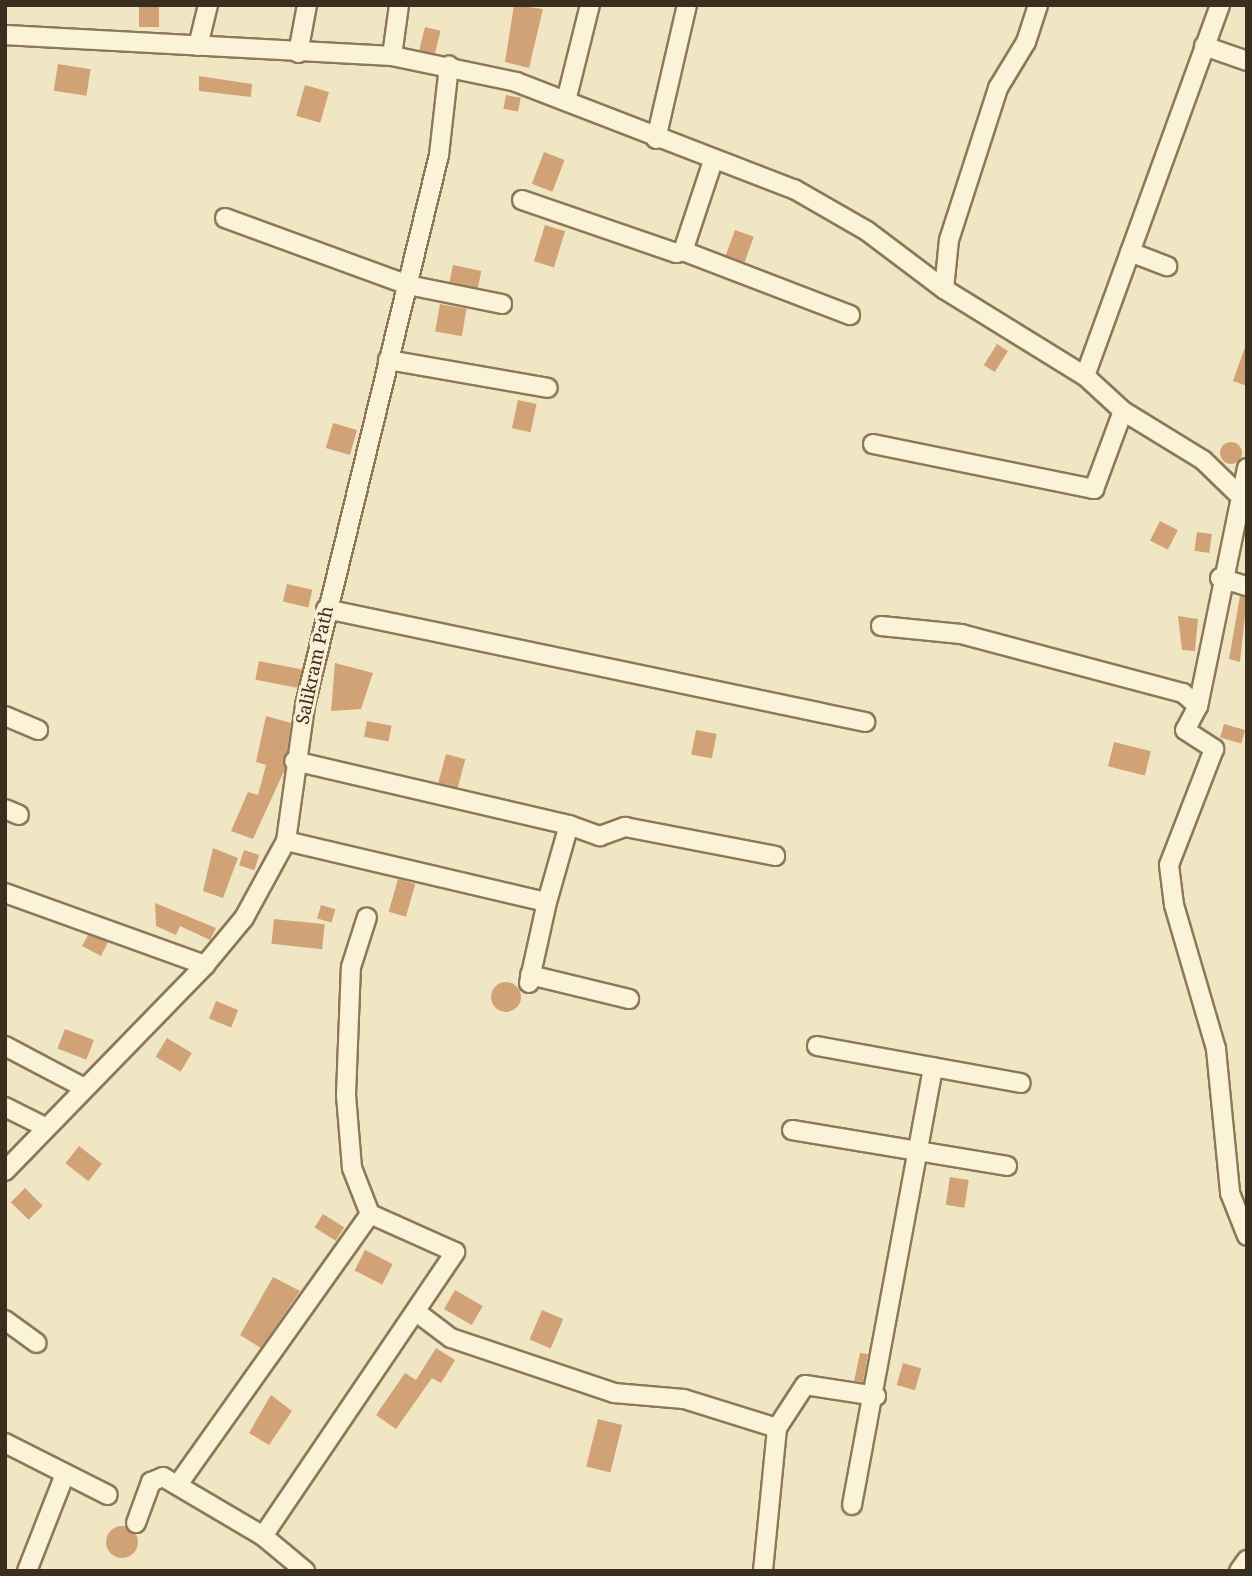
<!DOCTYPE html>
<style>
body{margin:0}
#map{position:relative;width:1252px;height:1576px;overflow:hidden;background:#f1e6c3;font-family:"Noto Serif",serif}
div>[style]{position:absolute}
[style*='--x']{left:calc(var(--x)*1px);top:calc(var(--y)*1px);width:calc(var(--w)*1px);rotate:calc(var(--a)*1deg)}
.building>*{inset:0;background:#d2a277;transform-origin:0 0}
.round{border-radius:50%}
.roads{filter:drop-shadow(2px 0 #8d7858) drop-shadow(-2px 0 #8d7858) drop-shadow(0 2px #8d7858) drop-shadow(0 -2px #8d7858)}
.minor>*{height:18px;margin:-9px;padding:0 9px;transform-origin:9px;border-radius:9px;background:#fbf3d7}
span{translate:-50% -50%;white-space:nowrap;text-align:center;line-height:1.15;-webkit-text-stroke:6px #f8f0d4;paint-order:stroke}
.street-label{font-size:18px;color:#3c2e1e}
.frame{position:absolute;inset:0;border:7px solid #3c2e1e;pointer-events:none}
</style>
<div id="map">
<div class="building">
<div style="left:139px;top:5px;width:20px;height:22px"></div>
<div style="clip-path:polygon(514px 5px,543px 9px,529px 68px,505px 62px)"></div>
<div style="left:425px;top:27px;width:16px;height:24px;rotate:14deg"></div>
<div style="left:58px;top:64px;width:33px;height:27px;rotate:9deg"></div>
<div style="clip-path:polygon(199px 76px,252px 84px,251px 97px,199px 91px)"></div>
<div style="left:305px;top:85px;width:25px;height:32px;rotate:16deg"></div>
<div style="left:506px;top:95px;width:15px;height:14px;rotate:11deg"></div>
<div style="left:544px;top:152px;width:22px;height:34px;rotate:21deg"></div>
<div style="left:545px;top:225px;width:21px;height:38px;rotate:17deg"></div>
<div style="left:735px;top:230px;width:20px;height:27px;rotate:20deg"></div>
<div style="left:453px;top:265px;width:29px;height:17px;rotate:12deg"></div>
<div style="left:440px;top:304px;width:27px;height:28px;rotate:10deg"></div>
<div style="left:997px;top:344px;width:13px;height:25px;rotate:32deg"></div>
<div style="clip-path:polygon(1245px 347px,1247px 347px,1247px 386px,1233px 381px)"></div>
<div style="left:518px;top:400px;width:19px;height:29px;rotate:12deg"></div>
<div style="left:333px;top:423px;width:25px;height:26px;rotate:16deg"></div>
<div class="round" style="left:1220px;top:442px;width:22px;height:22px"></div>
<div style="left:1160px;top:521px;width:20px;height:22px;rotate:27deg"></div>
<div style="left:1197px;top:532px;width:15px;height:19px;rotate:8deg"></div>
<div style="left:287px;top:584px;width:26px;height:18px;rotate:13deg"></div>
<div style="clip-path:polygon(1240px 596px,1247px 597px,1240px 662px,1229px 659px)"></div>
<div style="clip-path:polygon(1178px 616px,1198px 619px,1195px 651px,1182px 650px)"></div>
<div style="left:259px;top:661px;width:44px;height:19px;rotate:11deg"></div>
<div style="clip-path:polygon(335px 663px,373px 673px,361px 709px,331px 711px)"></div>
<div style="clip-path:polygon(266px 716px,291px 723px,285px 769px,253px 839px,231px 831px,248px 792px,258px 795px,266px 765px,256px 762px)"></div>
<div style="left:367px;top:721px;width:25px;height:16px;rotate:11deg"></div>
<div style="left:1224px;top:724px;width:22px;height:14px;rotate:16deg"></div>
<div style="left:696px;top:730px;width:21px;height:25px;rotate:11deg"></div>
<div style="left:1114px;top:742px;width:38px;height:25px;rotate:14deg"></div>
<div style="left:446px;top:754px;width:20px;height:30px;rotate:15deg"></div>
<div style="clip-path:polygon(213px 848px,238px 858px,223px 898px,203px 891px)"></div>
<div style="left:244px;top:850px;width:16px;height:16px;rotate:18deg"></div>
<div style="left:398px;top:879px;width:18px;height:34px;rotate:16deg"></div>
<div style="clip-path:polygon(155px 903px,216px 928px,210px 940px,180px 926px,176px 935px,156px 926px)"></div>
<div style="left:321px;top:905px;width:15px;height:14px;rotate:16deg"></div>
<div style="left:274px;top:919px;width:51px;height:25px;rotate:6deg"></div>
<div style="clip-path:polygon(88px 935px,108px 942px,101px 956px,82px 946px)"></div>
<div class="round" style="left:491px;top:982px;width:30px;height:30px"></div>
<div style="left:216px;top:1001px;width:24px;height:19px;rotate:22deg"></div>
<div style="left:65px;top:1029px;width:31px;height:21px;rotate:21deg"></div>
<div style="left:167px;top:1038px;width:29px;height:22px;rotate:31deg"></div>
<div style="left:79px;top:1146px;width:29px;height:22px;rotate:38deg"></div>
<div style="left:950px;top:1177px;width:19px;height:28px;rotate:9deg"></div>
<div style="left:25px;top:1188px;width:25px;height:20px;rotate:45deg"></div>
<div style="left:323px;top:1214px;width:25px;height:16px;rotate:32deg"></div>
<div style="left:365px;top:1250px;width:31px;height:23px;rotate:27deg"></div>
<div style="clip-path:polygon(273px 1277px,300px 1291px,261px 1348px,240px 1335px)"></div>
<div style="left:455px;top:1290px;width:32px;height:22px;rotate:30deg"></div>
<div style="left:542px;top:1310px;width:23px;height:32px;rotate:23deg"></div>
<div style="clip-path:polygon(436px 1348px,455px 1360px,441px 1383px,432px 1378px,396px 1429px,376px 1415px,405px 1373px,416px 1380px)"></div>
<div style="clip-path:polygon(860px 1353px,868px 1354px,863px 1382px,854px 1381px)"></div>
<div style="left:903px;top:1363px;width:19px;height:23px;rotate:16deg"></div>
<div style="clip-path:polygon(271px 1395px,292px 1411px,269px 1445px,249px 1433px)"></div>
<div style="left:598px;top:1419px;width:25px;height:49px;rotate:14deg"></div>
<div class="round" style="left:106px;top:1526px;width:32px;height:32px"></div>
</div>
<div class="roads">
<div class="minor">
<div style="--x:5;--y:35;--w:388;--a:3.1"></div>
<div style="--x:392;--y:56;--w:127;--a:11.8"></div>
<div style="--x:516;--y:82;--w:298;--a:21.1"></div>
<div style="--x:794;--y:189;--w:84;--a:29.9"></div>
<div style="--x:867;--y:231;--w:96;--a:37"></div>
<div style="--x:944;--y:289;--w:166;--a:31.7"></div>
<div style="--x:1085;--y:376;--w:52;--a:42.6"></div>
<div style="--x:1123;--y:411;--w:94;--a:31.5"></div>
<div style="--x:1203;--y:460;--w:47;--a:44.1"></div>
<div style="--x:198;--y:46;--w:42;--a:-76.3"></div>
<div style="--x:1204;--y:46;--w:46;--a:19.2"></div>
<div style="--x:298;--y:53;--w:49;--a:-79.4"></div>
<div style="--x:392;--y:56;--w:51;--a:-82.2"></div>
<div style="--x:566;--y:101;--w:99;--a:-76"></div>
<div style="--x:656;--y:139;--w:138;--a:-77"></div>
<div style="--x:522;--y:200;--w:163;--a:19"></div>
<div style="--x:676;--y:253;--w:7;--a:-16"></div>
<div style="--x:683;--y:251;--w:95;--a:-71.6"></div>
<div style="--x:225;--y:218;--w:195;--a:20.1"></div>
<div style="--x:408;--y:285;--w:96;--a:11.4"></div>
<div style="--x:683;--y:251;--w:179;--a:21"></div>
<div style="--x:1130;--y:252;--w:40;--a:21"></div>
<div style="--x:944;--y:289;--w:49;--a:-84.2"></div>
<div style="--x:949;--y:240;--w:160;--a:-72.1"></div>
<div style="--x:998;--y:88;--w:54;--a:-58.7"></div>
<div style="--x:1026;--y:42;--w:39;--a:-72"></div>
<div style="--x:388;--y:360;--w:162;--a:9.9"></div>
<div style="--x:1085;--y:376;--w:395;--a:-70"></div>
<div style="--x:873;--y:444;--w:226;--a:11.5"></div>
<div style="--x:1094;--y:489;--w:83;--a:-69.6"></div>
<div style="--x:1247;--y:468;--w:243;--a:101.6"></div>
<div style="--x:1198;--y:706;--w:27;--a:118"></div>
<div style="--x:1185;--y:730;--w:35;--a:33"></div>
<div style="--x:1214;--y:749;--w:124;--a:111.2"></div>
<div style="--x:1169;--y:865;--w:40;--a:82.9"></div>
<div style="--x:1174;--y:905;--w:150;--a:73.7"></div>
<div style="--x:1216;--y:1049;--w:145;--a:84.4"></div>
<div style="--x:1230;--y:1193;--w:46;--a:68.4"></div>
<div style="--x:1220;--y:578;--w:28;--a:17"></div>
<div style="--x:326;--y:609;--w:551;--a:11.84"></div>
<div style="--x:881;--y:626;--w:80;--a:5.7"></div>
<div style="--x:961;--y:634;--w:230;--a:14.9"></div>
<div style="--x:1183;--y:693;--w:20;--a:41"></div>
<div style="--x:5;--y:716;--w:36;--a:23"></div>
<div style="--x:5;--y:809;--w:15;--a:23"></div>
<div style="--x:569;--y:825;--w:33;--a:20"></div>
<div style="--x:600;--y:836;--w:27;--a:-20"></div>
<div style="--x:625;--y:827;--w:153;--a:10.9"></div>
<div style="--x:286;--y:841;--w:268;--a:13.2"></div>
<div style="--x:547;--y:902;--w:80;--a:-74.1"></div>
<div style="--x:569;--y:825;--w:282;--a:-166.9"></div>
<div style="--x:5;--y:893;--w:213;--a:19.8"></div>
<div style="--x:530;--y:975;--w:102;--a:13.6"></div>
<div style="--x:529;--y:983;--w:83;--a:-77.5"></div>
<div style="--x:5;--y:1046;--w:86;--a:27.8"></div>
<div style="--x:817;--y:1046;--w:207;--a:10.3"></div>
<div style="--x:5;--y:1107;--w:42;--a:26.6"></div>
<div style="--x:792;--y:1130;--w:218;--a:9.5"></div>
<div style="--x:5;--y:1171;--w:287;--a:-45.8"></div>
<div style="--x:205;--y:965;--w:61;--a:-50.3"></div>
<div style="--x:244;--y:918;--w:88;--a:-61.4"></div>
<div style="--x:286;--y:841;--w:137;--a:-82"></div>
<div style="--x:305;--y:705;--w:566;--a:-76.31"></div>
<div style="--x:439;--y:155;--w:90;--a:-83.6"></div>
<div style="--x:419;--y:1314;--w:40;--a:37"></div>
<div style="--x:451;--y:1338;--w:172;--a:18.6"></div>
<div style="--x:614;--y:1393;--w:70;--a:4.9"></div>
<div style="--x:684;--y:1399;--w:97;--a:17.3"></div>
<div style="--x:777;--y:1428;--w:51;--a:-56.9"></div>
<div style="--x:805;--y:1385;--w:72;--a:8.8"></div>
<div style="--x:5;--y:1320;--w:39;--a:36"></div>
<div style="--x:5;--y:1443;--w:115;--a:26.8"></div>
<div style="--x:179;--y:1483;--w:330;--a:-54.6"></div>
<div style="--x:852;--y:1505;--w:445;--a:-79.5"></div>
<div style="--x:136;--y:1523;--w:44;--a:-69.9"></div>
<div style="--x:151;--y:1482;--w:13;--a:-23"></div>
<div style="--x:163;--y:1477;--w:116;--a:30.5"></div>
<div style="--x:263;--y:1536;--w:55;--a:39.8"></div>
<div style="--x:263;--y:1536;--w:343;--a:-55.9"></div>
<div style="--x:455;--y:1252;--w:93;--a:-155.9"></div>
<div style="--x:370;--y:1214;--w:49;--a:-111.4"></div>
<div style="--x:352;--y:1168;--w:73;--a:-94.7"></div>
<div style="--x:346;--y:1095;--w:128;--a:-87.8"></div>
<div style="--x:351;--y:967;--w:52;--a:-72.3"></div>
<div style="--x:27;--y:1571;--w:104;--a:-68.6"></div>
<div style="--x:763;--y:1571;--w:144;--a:-84.4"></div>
<div style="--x:1239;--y:1571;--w:14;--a:-54"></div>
</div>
</div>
<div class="street-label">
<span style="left:314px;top:665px;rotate:-78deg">Salikram Path</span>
</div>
<div class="frame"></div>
</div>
